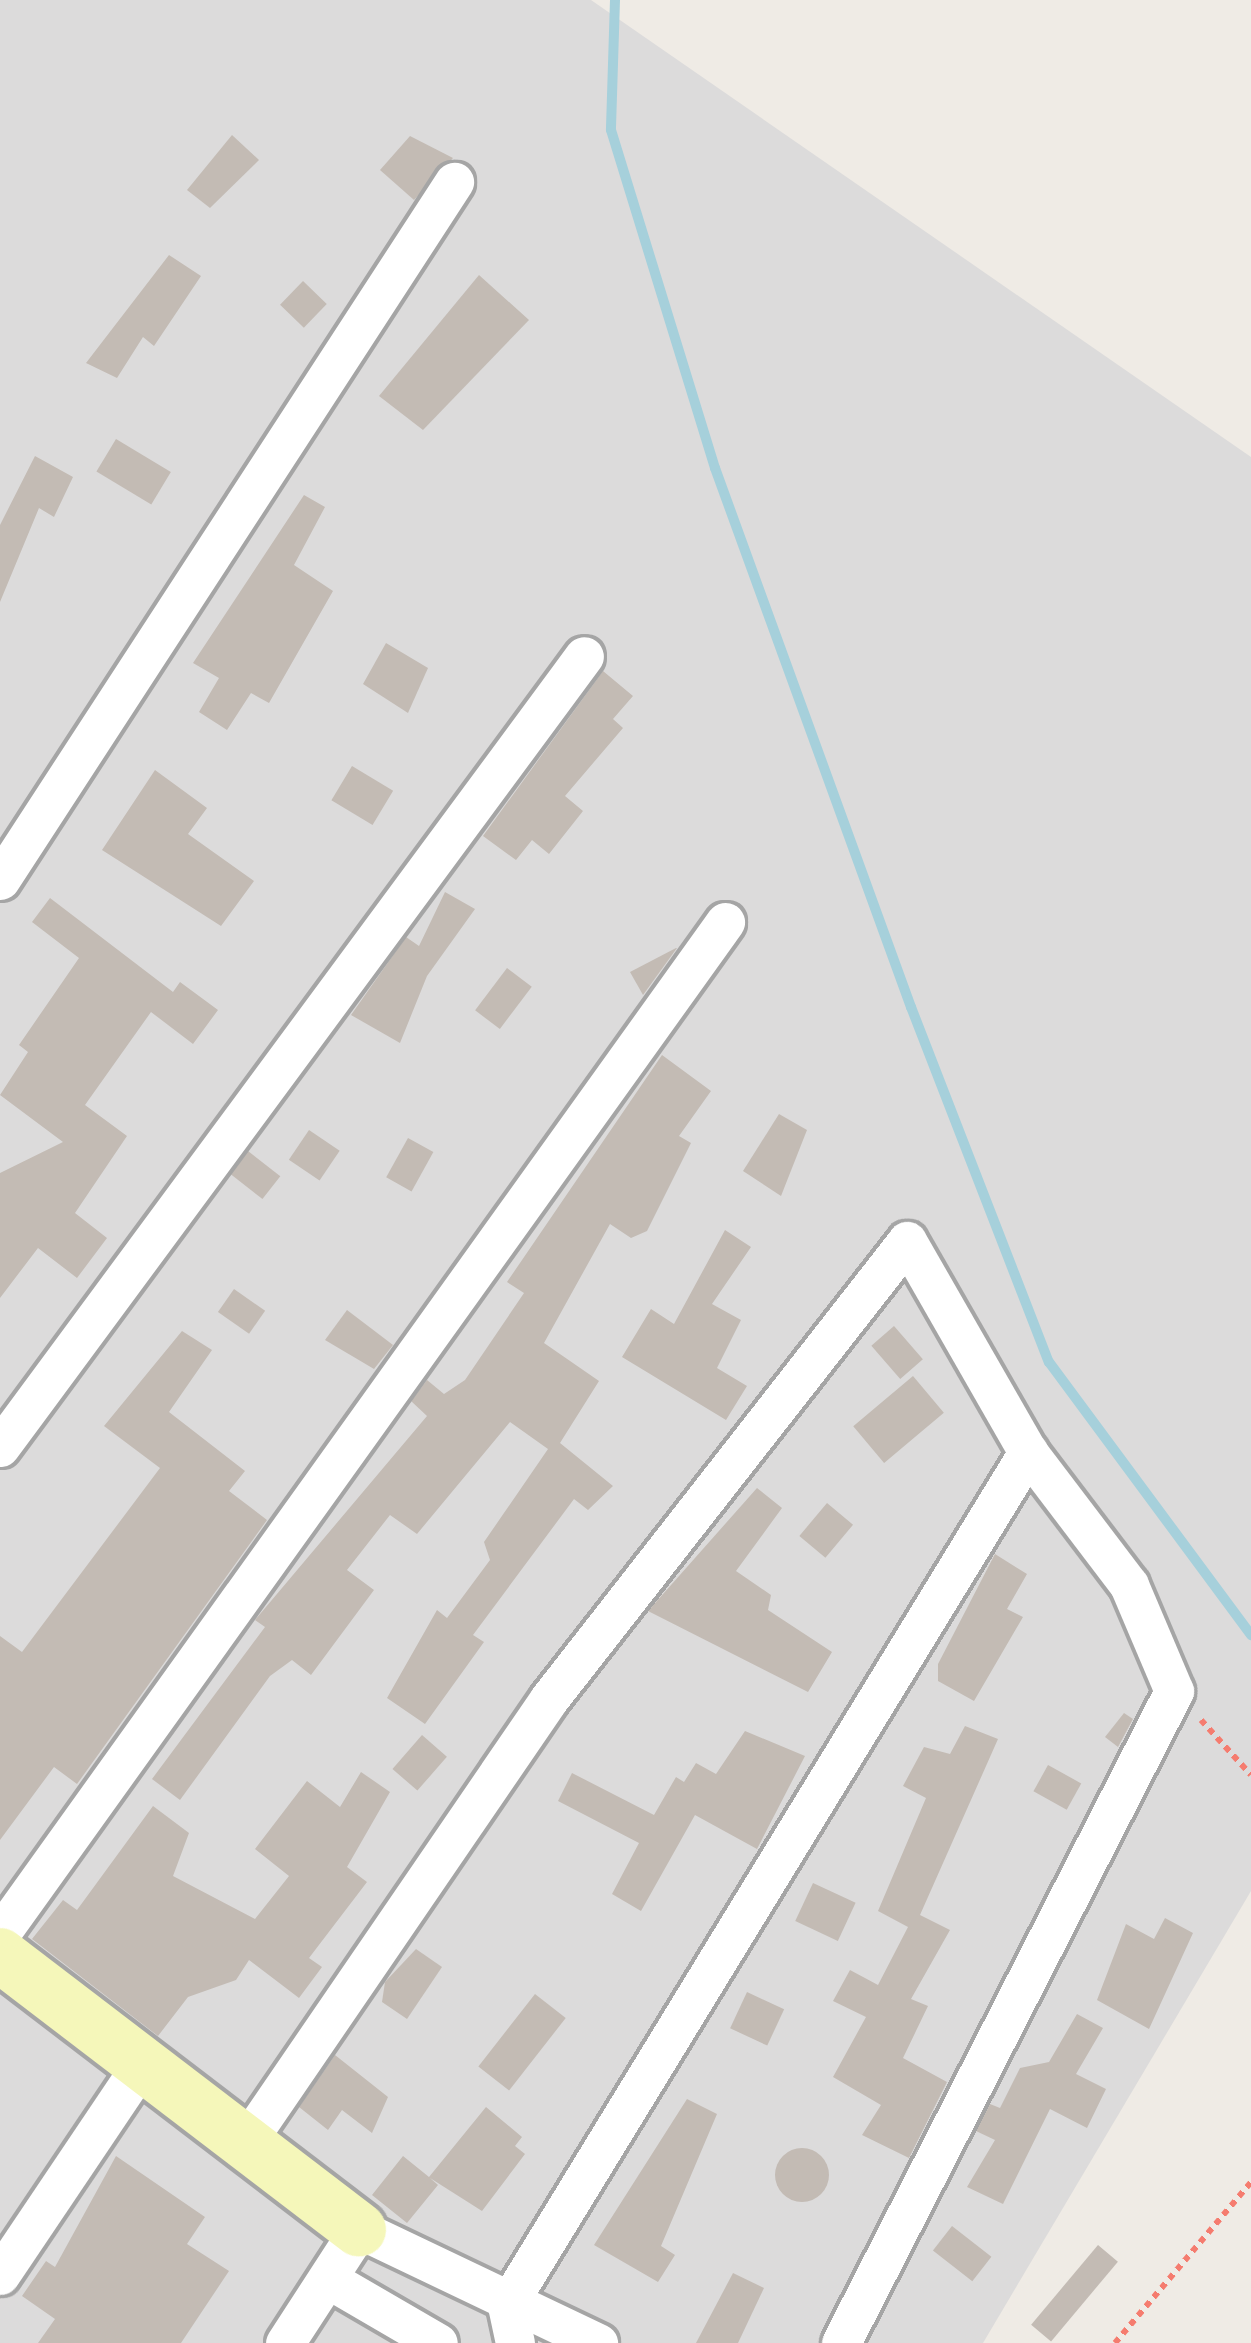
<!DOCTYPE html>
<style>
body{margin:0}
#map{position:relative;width:1251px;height:2343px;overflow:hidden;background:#efebe5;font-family:"Work Sans",sans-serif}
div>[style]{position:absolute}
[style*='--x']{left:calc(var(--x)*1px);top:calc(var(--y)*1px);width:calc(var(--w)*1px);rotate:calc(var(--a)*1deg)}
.residential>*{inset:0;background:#dcdbdb}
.stream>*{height:10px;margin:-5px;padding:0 5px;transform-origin:5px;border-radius:5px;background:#a6d0db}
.building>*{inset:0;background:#c3bbb4;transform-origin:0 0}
.round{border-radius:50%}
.path>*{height:6px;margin-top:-3px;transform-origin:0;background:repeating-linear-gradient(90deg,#f57c6f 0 6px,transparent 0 12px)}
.roads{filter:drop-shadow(3px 0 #a5a5a5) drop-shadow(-3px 0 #a5a5a5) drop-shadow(0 3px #a5a5a5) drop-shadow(0 -3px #a5a5a5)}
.street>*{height:39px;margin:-19.5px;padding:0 19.5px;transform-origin:19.5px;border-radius:19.5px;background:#fff}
.secondary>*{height:54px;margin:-27px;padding:0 27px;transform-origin:27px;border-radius:27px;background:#f5f7ba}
span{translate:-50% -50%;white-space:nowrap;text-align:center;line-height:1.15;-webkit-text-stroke:9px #fff;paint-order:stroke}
</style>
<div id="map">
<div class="residential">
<div style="clip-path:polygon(0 0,591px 0,1251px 457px,1251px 1891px,983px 2343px,0 2343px)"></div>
</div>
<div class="stream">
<div style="--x:615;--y:0;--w:130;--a:91.8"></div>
<div style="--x:611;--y:130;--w:354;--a:72.9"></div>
<div style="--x:715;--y:468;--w:574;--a:70.02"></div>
<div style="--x:911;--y:1007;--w:381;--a:68.8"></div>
<div style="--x:1049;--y:1362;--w:340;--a:53.5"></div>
</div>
<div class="building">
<div style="clip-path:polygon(232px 135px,259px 160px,210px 208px,187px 190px)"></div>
<div style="clip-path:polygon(410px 136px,453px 158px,414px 200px,380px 170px)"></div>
<div style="clip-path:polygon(169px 255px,201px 276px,154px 346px,143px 337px,117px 378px,86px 363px)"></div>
<div style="clip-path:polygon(479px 275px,529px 320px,423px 430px,379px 396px)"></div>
<div style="left:303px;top:281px;width:33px;height:33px;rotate:44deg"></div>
<div style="left:116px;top:439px;width:64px;height:38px;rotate:31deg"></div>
<div style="clip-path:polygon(35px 456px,73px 477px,54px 517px,39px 508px,0 602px,0 525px)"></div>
<div style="clip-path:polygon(304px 495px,325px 507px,294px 565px,333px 591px,269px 703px,251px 693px,227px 730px,199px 712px,219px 678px,193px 663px)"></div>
<div style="clip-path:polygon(386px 643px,428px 668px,408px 713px,363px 684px)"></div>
<div style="clip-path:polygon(603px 671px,633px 696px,613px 719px,623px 728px,565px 796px,583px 811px,549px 854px,532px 840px,516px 860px,483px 836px)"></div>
<div style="left:352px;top:766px;width:48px;height:40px;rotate:31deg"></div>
<div style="clip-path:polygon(155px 770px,207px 808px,188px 834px,254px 881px,221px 926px,102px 850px)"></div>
<div style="clip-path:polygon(445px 892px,475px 909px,427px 976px,400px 1043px,351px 1015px,406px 937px,419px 946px)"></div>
<div style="clip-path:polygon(50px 898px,173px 992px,180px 982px,218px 1010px,193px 1044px,151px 1012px,85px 1105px,127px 1136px,75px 1213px,107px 1238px,77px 1278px,38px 1248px,0 1298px,0 1173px,63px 1142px,0 1095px,28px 1052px,19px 1045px,79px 958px,32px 922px)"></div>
<div style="clip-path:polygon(676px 948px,677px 948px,643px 995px,630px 972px)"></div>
<div style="left:507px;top:968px;width:31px;height:53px;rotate:37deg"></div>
<div style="clip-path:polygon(662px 1055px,711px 1091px,679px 1136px,691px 1143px,647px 1231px,631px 1238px,610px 1224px,544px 1343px,599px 1381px,560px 1443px,613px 1486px,588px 1510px,574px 1499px,473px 1635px,484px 1642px,425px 1724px,387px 1698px,437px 1610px,447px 1618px,490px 1560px,484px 1542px,548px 1449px,510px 1422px,417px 1534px,390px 1515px,347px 1570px,374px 1590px,311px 1675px,292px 1660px,270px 1676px,180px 1800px,152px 1779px,265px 1627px,255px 1620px,427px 1416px,411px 1401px,427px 1380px,444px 1394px,465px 1380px,524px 1293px,507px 1282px)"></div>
<div style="clip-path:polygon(779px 1114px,807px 1130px,781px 1196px,743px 1171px)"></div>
<div style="left:309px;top:1130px;width:37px;height:36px;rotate:34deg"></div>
<div style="left:408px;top:1138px;width:29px;height:45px;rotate:29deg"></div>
<div style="left:248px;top:1151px;width:41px;height:29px;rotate:38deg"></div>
<div style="clip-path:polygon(725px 1230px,751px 1247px,712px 1304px,741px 1320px,717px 1368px,747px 1386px,726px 1420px,622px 1357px,651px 1309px,674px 1324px)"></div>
<div style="left:234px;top:1289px;width:38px;height:28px;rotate:35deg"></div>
<div style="clip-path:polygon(347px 1310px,393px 1345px,374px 1369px,325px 1340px)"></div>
<div style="left:894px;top:1326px;width:44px;height:30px;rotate:49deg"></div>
<div style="clip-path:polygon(182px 1331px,212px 1350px,169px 1412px,245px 1471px,229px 1491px,267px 1520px,77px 1784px,54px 1767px,0 1840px,0 1636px,22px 1652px,160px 1468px,104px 1426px)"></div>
<div style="left:913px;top:1376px;width:48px;height:78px;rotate:50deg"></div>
<div style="clip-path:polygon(757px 1488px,782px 1508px,736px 1571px,771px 1595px,768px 1610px,832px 1652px,808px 1692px,648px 1611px)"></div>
<div style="left:827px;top:1503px;width:34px;height:43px;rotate:40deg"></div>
<div style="clip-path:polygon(995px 1554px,1027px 1574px,1007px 1609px,1023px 1617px,974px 1701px,938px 1681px,938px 1664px)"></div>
<div style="clip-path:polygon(1124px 1713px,1133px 1719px,1118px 1747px,1105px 1737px)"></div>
<div style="clip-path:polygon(965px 1726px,998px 1739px,920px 1915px,950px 1930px,911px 1999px,928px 2006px,903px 2058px,947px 2082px,909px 2158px,862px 2135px,881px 2105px,833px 2077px,866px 2017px,833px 2001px,850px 1970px,878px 1985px,908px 1927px,878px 1911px,926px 1798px,903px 1786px,924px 1747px,950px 1754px)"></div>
<div style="clip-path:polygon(745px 1731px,805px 1756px,757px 1849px,695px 1815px,641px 1911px,612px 1894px,639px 1843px,558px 1801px,572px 1773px,654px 1815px,676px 1777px,684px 1782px,696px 1763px,716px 1774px)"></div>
<div style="left:422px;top:1735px;width:33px;height:45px;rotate:41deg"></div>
<div style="left:1048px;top:1765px;width:38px;height:30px;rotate:29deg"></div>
<div style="clip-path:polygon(361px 1772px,390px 1792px,347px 1867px,367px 1882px,309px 1958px,322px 1967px,299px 1998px,249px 1960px,236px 1980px,188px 1997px,158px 2036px,32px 1939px,63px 1900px,77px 1910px,153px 1806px,189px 1833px,173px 1876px,255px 1919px,289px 1876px,255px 1849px,307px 1781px,340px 1807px)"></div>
<div style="left:813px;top:1883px;width:47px;height:42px;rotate:25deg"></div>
<div style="clip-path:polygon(1165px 1918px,1193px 1933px,1149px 2029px,1097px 2000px,1126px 1924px,1154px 1939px)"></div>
<div style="clip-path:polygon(416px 1949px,442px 1967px,407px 2019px,382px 2002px,385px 1982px)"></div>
<div style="left:747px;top:1992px;width:41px;height:40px;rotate:25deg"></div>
<div style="left:535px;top:1994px;width:39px;height:92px;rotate:38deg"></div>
<div style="clip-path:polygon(1077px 2014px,1103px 2028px,1076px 2074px,1106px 2089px,1087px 2128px,1050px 2109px,1003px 2204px,967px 2187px,995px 2140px,976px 2131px,990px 2104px,1000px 2108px,1020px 2068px,1049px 2062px)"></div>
<div style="clip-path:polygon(335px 2055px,388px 2097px,372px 2133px,342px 2110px,328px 2130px,299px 2107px)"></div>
<div style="clip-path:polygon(687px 2099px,717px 2114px,661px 2246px,675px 2255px,658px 2282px,594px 2245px)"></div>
<div style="clip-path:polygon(486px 2107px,522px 2137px,515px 2146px,525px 2154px,482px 2211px,430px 2178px,438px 2185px,407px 2223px,372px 2195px,403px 2156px,429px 2177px)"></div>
<div class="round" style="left:775px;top:2148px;width:54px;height:54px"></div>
<div style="clip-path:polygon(116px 2156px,205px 2217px,187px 2244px,229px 2271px,181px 2343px,38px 2343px,55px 2319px,22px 2296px,46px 2261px,55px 2267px)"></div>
<div style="left:952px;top:2226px;width:50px;height:31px;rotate:38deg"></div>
<div style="left:1098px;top:2245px;width:26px;height:104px;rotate:40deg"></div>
<div style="clip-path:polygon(733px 2273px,764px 2288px,738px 2343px,696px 2343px)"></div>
</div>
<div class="path">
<div style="--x:1201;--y:1720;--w:74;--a:47.7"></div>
<div style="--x:1115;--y:2343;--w:211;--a:-49.8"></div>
</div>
<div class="roads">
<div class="street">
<div style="--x:0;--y:880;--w:833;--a:-56.96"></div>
<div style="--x:0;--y:1447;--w:983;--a:-53.56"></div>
<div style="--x:0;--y:1934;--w:1245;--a:-54.38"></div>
<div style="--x:242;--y:2148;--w:544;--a:-55.64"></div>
<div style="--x:549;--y:1699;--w:581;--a:-51.99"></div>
<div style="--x:907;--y:1241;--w:243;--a:60.2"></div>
<div style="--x:1028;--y:1452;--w:167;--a:52.8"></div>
<div style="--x:1129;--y:1585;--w:115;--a:67"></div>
<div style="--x:1174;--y:1691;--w:732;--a:117.06"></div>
<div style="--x:0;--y:2275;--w:247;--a:-56.1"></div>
<div style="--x:328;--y:2279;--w:127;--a:30.2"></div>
<div style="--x:285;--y:2343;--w:136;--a:-57"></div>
<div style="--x:359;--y:2229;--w:265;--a:25.5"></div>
<div style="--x:515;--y:2343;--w:39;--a:-102"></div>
<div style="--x:507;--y:2305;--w:1000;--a:-58.58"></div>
</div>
<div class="secondary">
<div style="--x:0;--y:1955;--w:452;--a:37.4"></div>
</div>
</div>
</div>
